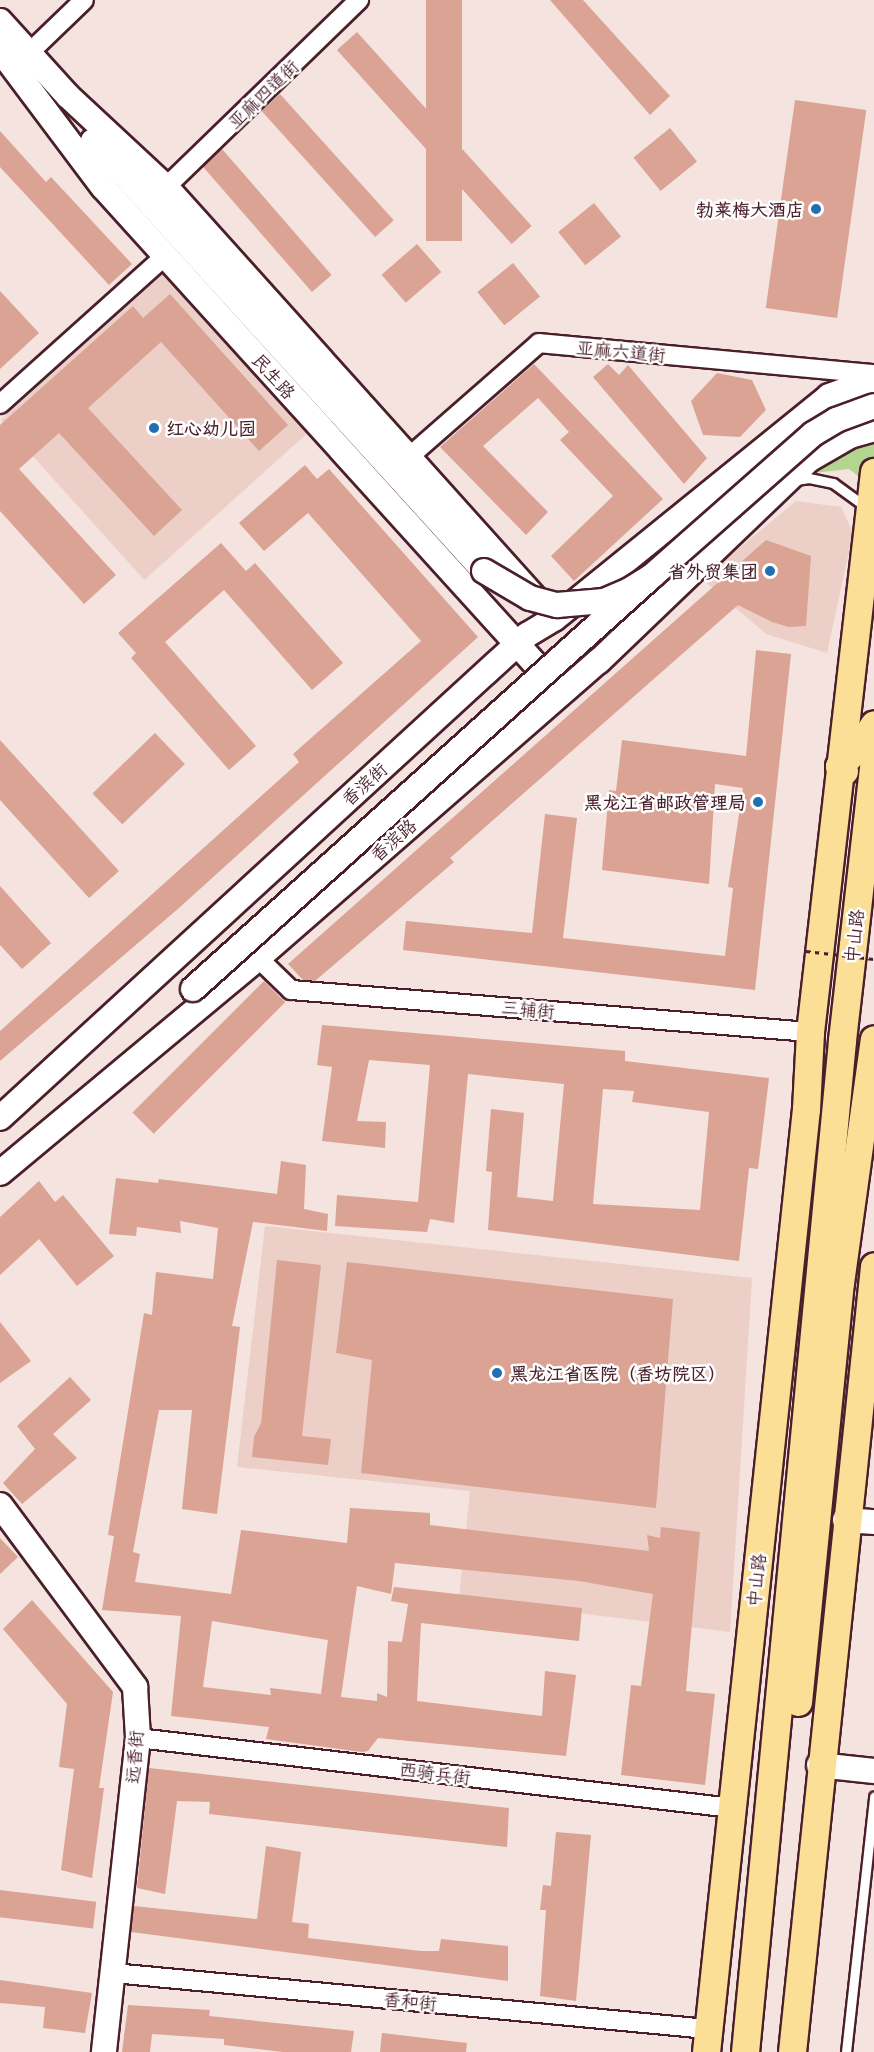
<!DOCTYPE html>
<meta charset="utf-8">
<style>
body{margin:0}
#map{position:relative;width:874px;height:2052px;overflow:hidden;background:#f4e3df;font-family:Mali,"LXGW WenKai TC",sans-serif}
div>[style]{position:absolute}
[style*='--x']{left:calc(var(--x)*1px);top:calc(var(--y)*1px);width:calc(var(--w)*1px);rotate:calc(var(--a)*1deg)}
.built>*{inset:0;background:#ecd0c8;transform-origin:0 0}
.green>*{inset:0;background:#b3d58f}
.building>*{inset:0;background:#daa394;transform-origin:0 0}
.roads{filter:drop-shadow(2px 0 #4a1f2b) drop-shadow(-2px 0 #4a1f2b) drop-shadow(0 2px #4a1f2b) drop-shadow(0 -2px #4a1f2b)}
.lane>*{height:9px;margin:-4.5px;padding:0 4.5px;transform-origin:4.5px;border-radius:4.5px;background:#fff}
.street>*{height:18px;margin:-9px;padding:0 9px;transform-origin:9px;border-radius:9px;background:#fff}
.secondary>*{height:24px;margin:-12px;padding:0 12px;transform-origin:12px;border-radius:12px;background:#fff}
.primary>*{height:27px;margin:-13.5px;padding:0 13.5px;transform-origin:13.5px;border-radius:13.5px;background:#fbdf96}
.path-bridge>*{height:3px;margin-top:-1.5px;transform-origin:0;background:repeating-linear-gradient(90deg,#4a1f2b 0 4.5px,transparent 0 9px)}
.bridges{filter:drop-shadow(2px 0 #4a1f2b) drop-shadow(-2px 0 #4a1f2b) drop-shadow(0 2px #4a1f2b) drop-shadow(0 -2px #4a1f2b)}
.secondary-bridge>*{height:24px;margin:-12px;padding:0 12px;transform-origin:12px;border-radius:12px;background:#fff}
.dots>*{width:16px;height:16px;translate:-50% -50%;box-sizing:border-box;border:3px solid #fff;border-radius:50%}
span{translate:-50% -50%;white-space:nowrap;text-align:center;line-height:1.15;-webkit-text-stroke:5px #fff;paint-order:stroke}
.street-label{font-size:18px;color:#4a1f2b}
.poi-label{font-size:18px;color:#4a1f2b;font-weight:700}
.right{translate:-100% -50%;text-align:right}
.left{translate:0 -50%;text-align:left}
</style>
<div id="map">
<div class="built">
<div style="left:164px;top:273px;width:215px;height:220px;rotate:48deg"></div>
<div style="clip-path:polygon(796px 501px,841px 507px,853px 533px,827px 653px,766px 634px,702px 579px)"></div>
<div style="clip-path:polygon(265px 1226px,752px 1278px,730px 1632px,459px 1598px,470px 1491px,237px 1467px)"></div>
</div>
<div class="green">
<div style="clip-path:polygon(874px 437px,874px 488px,849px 469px,805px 474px)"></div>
</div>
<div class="building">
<div style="left:426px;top:0;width:36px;height:241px"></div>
<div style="clip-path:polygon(550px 0,583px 0,670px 96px,650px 115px)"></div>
<div style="left:357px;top:32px;width:261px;height:27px;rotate:48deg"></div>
<div style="left:280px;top:94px;width:170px;height:25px;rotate:48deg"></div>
<div style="left:795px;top:100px;width:72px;height:210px;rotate:8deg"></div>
<div style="left:670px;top:128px;width:43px;height:47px;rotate:51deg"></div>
<div style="clip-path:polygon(0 131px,46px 182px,51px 177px,132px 264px,109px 285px,0 167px)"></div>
<div style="left:222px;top:149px;width:167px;height:26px;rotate:49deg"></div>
<div style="left:594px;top:203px;width:43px;height:46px;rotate:51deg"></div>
<div style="left:417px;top:244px;width:37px;height:47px;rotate:49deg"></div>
<div style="left:513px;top:263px;width:43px;height:46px;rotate:51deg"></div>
<div style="clip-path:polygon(0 291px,39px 333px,0 369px)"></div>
<div style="clip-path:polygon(170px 294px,288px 425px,259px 451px,161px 342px,88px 408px,182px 510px,154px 536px,59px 433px,19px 469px,116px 575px,84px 604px,0 511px,0 425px,133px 306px,143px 318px)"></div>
<div style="clip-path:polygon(534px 364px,663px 499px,574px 581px,551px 556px,613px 496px,560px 440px,569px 432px,538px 398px,483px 446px,548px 512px,526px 535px,440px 447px)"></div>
<div style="clip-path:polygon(608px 364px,619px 375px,628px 365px,707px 458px,684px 484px,593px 377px)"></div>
<div style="clip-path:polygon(717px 373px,752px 380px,766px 410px,740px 437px,703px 435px,691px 401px)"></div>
<div style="clip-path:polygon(305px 465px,317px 479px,329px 469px,478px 637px,179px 908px,0 1061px,0 1031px,299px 762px,293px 754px,421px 641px,308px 513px,264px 551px,239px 523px)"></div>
<div style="clip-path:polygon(766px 540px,811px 556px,806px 626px,789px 627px,772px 622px,738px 605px,450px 858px,454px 862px,315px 981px,303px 980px,288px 964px)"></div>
<div style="clip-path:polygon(221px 543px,246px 571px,255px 563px,343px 663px,312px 690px,224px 590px,165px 642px,256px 746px,229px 770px,131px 658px,136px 653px,118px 633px)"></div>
<div style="clip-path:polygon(756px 650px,791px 654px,755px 990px,403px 950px,406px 921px,532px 933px,545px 814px,577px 818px,563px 938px,725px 956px,733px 888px,728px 887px,743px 788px,715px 784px,709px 884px,602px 870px,609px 790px,616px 791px,622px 740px,746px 756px)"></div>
<div style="left:155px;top:733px;width:43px;height:87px;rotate:46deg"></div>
<div style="clip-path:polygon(0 740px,119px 871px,89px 898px,0 800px)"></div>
<div style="clip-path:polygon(0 886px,51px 943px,22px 969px,0 945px)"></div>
<div style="left:264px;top:981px;width:30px;height:186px;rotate:45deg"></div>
<div style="clip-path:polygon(evenodd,322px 1025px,625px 1051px,625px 1061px,769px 1078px,758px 1169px,749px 1168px,739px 1261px,488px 1230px,492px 1172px,486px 1171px,491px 1109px,524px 1113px,517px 1197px,553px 1201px,564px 1084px,468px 1074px,454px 1223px,430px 1219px,427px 1232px,335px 1226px,337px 1195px,418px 1202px,430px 1065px,369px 1060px,357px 1121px,386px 1122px,385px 1148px,322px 1141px,332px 1067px,317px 1065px,322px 1025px,603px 1089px,634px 1091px,632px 1102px,709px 1112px,700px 1210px,593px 1204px,603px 1089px)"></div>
<div style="clip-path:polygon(evenodd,281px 1161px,306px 1165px,304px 1209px,328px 1214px,327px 1231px,253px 1222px,232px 1326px,240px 1327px,217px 1514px,182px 1509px,192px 1410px,159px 1410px,133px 1552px,140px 1554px,135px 1582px,231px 1594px,241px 1530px,347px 1543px,350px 1508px,430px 1513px,430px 1525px,649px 1551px,647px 1535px,660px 1538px,661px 1527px,700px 1532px,686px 1691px,715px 1694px,705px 1785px,621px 1775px,631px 1685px,641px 1686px,653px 1594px,579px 1581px,395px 1563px,391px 1594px,357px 1586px,341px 1697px,377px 1701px,377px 1693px,387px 1697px,388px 1641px,402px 1642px,408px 1604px,391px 1601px,394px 1587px,582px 1608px,579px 1641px,421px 1623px,417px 1701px,542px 1716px,545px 1671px,576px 1675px,566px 1756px,378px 1738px,368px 1751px,362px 1752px,266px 1739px,269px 1727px,171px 1716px,181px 1616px,102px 1610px,114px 1536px,108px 1535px,144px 1313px,152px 1315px,156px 1272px,213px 1279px,218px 1228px,180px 1221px,181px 1233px,137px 1227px,136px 1236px,109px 1234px,116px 1178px,158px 1183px,159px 1179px,277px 1194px,281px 1161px,212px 1621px,328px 1640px,321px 1694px,270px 1688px,271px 1695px,203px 1687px,212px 1621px)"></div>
<div style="clip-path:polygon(39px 1181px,55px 1202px,63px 1195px,114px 1256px,77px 1286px,39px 1239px,0 1275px,0 1217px)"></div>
<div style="clip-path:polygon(277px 1260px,321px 1265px,302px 1436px,331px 1439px,328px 1465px,252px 1457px,254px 1437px,261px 1423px)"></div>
<div style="clip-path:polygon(347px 1262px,673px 1299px,656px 1508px,361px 1473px,372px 1360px,336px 1353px)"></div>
<div style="clip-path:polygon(0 1322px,31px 1361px,0 1383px)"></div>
<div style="clip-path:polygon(70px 1377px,91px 1400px,53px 1434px,77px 1458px,22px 1504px,3px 1483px,35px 1449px,17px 1426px)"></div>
<div style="clip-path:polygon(0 1538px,18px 1557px,0 1574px)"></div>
<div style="clip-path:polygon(32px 1600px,113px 1692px,99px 1788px,104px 1788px,92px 1878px,61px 1870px,74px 1769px,59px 1767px,67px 1704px,3px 1629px)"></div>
<div style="clip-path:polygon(149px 1768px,509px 1808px,507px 1847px,209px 1814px,210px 1802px,177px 1801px,165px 1894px,137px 1888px)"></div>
<div style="clip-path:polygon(556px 1832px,591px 1835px,576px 2001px,540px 1996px,546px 1910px,540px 1910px,543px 1885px,551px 1886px)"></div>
<div style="clip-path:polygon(266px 1846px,301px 1852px,292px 1922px,309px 1924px,308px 1938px,421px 1951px,439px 1951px,441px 1939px,508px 1946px,508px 1981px,131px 1932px,134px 1906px,257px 1919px)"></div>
<div style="left:0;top:1890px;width:97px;height:27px;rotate:7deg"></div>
<div style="clip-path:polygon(0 1980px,92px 1993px,85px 2033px,43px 2028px,45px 2007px,0 2003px)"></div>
<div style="clip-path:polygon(128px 2005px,210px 2010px,209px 2016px,354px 2031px,351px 2052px,283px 2052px,224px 2045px,224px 2039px,152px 2034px,150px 2052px,122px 2052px)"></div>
<div style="clip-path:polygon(382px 2033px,467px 2043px,466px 2052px,380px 2052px)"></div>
</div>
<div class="roads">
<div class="lane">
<div style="--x:796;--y:480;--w:13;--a:-9"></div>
<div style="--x:809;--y:478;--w:25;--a:12"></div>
<div style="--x:833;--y:483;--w:41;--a:36"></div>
<div style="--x:846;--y:2052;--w:257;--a:-83.7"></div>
</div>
<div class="street">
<div style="--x:29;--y:53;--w:76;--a:-43.9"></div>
<div style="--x:166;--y:187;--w:269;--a:-44.1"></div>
<div style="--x:0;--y:404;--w:222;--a:-41.9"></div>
<div style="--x:410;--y:456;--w:171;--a:-41.2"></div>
<div style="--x:539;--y:343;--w:336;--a:5.3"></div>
<div style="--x:258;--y:958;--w:46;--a:44.1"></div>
<div style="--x:291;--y:990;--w:521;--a:4.63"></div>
<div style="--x:138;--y:1738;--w:598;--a:6.72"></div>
<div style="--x:113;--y:1973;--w:598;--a:5.38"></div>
</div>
<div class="secondary">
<div style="--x:0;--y:21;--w:101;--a:47.8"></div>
<div style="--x:68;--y:96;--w:134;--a:42.9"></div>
<div style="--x:166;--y:187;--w:555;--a:48.07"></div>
<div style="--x:0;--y:50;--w:171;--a:53.1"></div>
<div style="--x:103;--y:187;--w:675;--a:47.82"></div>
<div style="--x:93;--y:141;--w:581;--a:47.72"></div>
<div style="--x:0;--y:1118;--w:715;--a:-42.51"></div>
<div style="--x:527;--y:635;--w:31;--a:-31"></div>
<div style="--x:554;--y:619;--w:354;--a:-39"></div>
<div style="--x:829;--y:396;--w:48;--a:-19.6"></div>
<div style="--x:0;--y:1173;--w:336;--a:-39.8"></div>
<div style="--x:258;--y:958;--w:452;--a:-41.1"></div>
<div style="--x:599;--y:661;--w:292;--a:-43.8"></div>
<div style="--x:810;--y:459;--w:46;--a:-29.9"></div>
<div style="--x:850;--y:436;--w:25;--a:-16"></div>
<div style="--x:0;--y:1505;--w:227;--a:53.4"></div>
<div style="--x:135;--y:1687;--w:51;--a:86.6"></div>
<div style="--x:138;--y:1738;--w:316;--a:96.2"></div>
<div style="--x:845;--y:1520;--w:29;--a:4"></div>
<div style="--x:819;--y:1765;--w:55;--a:6.2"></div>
</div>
<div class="primary">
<div style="--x:844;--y:771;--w:7;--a:-135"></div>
<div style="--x:839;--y:766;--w:28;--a:-44"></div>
<div style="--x:859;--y:747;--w:27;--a:-57"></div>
<div style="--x:798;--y:1702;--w:421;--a:-84.3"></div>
<div style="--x:840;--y:1283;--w:246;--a:-82.1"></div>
<div style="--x:706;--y:2052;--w:948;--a:-83.95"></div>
<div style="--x:806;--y:1109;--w:77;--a:-87"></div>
<div style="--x:810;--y:1032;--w:564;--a:-83.48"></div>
<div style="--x:745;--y:2052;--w:1017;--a:-84.52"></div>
<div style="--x:842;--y:1040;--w:281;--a:-83.5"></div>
<div style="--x:792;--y:2052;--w:790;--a:-84.04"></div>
</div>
</div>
<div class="path-bridge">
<div style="--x:806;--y:951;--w:68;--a:6.7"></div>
</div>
<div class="bridges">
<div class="secondary-bridge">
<div style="--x:484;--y:571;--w:53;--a:30.4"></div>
<div style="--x:530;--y:598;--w:28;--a:15"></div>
<div style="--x:557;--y:605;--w:47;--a:-4.9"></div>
<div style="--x:604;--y:601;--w:26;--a:-23"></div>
<div style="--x:628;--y:591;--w:28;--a:-32"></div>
<div style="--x:652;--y:576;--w:215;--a:-41.4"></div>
<div style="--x:813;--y:434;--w:27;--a:-31"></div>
<div style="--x:836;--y:420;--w:40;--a:-20.2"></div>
<div style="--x:193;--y:989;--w:617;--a:-41.98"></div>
</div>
</div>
<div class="dots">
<div style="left:816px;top:209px;background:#1f6fb2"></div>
<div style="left:154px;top:428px;background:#1f6fb2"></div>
<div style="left:770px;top:571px;background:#1f6fb2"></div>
<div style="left:758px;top:802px;background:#1f6fb2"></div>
<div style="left:497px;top:1373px;background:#1f6fb2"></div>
</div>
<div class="street-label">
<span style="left:263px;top:94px;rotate:-44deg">亚麻四道街</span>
<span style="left:621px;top:351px;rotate:5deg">亚麻六道街</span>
<span style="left:274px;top:376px;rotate:48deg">民生路</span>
<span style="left:364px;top:784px;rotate:-42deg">香滨街</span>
<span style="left:393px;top:840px;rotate:-41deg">香滨路</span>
<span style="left:854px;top:936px;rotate:-84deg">中山路</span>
<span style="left:528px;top:1009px;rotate:5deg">三辅街</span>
<span style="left:756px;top:1580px;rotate:-84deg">中山路</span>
<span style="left:134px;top:1757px;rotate:-86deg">远香街</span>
<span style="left:435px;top:1773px;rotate:7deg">西骑兵街</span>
<span style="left:410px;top:2001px;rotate:5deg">香和街</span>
</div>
<div class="poi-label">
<span class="right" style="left:804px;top:209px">勃莱梅大酒店</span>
<span class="left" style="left:166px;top:428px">红心幼儿园</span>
<span class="right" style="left:758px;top:571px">省外贸集团</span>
<span class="right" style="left:746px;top:802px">黑龙江省邮政管理局</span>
<span class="left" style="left:510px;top:1373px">黑龙江省医院（香坊院区）</span>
</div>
</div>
